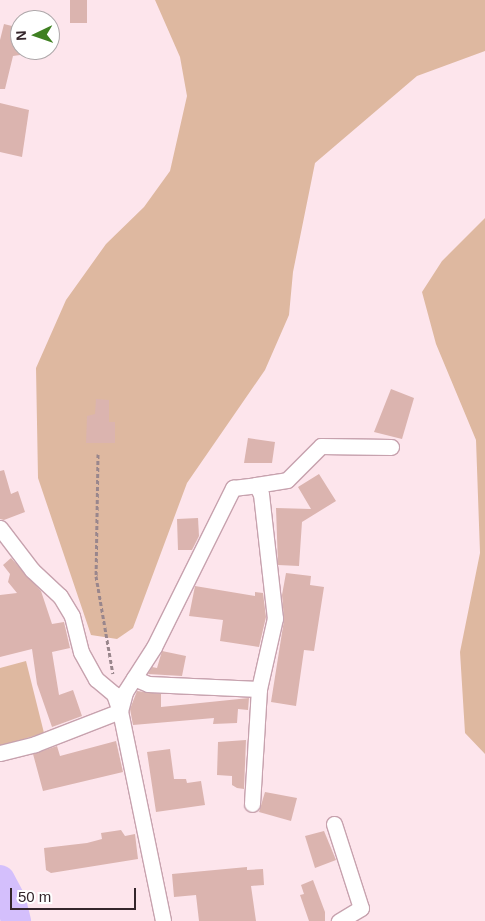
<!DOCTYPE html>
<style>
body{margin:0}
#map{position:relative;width:485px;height:921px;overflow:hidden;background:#fde5ec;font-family:Arial,sans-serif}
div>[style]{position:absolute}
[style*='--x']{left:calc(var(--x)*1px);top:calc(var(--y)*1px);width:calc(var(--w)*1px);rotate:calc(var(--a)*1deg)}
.green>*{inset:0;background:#deb8a0}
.river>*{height:30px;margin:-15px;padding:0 15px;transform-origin:15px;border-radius:15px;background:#d4bffc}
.building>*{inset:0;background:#dbb4af;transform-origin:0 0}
.path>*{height:3px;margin-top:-1.5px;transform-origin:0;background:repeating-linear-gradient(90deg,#99868c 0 4px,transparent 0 6.5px)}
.roads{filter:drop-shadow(1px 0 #c7a2ae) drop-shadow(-1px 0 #c7a2ae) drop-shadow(0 1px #c7a2ae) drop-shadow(0 -1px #c7a2ae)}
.street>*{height:15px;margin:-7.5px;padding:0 7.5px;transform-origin:7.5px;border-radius:7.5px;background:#fff}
span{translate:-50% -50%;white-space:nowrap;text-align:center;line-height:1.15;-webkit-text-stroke:4px #fff;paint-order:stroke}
.north{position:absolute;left:10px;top:10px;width:50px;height:50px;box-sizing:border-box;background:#fff;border:1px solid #aea8aa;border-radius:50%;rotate:267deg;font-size:14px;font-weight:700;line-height:20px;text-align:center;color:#34262b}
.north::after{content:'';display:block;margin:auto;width:18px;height:22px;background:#3f8022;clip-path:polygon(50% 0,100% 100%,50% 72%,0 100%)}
.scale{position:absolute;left:10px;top:888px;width:126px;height:22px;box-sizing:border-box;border:2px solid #34262b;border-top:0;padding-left:6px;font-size:15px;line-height:18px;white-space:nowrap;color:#34262b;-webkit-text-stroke:4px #fff;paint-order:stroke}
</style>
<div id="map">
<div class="green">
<div style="clip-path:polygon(155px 0,485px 0,485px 51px,417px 76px,315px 163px,293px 272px,289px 315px,265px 370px,187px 483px,133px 628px,117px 639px,91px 635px,38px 478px,36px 368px,66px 300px,106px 244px,144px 207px,170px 171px,187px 96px,180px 57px)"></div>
<div style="clip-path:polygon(485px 218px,485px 754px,465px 733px,460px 652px,480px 553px,476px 440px,436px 344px,422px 292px,442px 261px)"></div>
<div style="clip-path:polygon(26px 661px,44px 733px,0 746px,0 668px)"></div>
</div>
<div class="river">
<div style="--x:0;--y:880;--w:24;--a:62"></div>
<div style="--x:11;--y:901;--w:21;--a:76"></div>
</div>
<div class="building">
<div style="left:70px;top:0;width:17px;height:23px"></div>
<div style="clip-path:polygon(4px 24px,20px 28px,20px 55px,13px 56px,5px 89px,0 89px,0 40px)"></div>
<div style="clip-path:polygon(0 103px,29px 110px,22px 157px,0 152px)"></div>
<div style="clip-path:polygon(391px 389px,414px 398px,402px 439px,374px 432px)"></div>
<div style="clip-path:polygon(96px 399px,109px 400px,109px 422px,115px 422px,115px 443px,86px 443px,87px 416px,95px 414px)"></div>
<div style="clip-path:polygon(248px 438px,275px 442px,272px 463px,244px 463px)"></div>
<div style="clip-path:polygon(4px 470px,11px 494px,18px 491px,25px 512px,4px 520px,0 519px,0 471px)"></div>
<div style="clip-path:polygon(319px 474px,336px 501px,302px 522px,299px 566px,278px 565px,276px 508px,311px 509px,298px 487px)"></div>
<div style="clip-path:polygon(198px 518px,199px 536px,192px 550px,178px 550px,177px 519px)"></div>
<div style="clip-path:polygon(11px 558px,41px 591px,52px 624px,64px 622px,70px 648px,52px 652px,59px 695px,73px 690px,82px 716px,52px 727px,37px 684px,32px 649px,0 657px,0 595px,17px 593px,8px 582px,10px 574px,3px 565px)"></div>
<div style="clip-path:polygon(286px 573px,311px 576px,310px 585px,324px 587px,314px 651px,304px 650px,296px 706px,271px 702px,284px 620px,282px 595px)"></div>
<div style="clip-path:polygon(195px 586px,255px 596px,255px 592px,263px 593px,266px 617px,259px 647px,220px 641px,223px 620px,189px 616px)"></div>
<div style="clip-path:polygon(162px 651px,186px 656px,182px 676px,148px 674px,152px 667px,157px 668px)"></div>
<div style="clip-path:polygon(137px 691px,161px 694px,161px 707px,249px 698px,248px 710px,238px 709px,237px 723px,213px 724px,214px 718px,133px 725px,130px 709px)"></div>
<div style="clip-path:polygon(246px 740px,244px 789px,237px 788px,232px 785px,232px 776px,217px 775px,218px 742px)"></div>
<div style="clip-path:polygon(116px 741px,123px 772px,43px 791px,33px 754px,57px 746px,60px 756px)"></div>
<div style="clip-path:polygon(170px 749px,174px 779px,186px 779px,187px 783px,201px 781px,205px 805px,156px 812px,147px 752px)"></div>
<div style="clip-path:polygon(265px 792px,297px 798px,291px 821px,259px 812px)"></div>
<div style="clip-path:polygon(121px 830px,125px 836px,135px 834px,138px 859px,51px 873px,46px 870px,44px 848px,87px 843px,102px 839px,101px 833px)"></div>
<div style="clip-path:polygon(324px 831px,336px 860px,315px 868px,305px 836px)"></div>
<div style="clip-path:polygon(247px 867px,247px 870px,263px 869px,264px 885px,251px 886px,256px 921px,199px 921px,196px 895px,174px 897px,172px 874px)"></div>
<div style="clip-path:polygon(313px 880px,325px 912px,325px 921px,309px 921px,300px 895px,304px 894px,301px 885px)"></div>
</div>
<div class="path">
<div style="--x:98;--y:454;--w:122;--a:90.9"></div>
<div style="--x:96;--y:576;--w:99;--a:80.2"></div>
</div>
<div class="roads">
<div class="street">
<div style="--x:256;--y:485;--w:31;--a:-9"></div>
<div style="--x:287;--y:480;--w:48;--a:-45"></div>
<div style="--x:321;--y:446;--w:70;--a:0.8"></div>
<div style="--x:0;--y:528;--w:53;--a:52.7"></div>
<div style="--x:32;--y:570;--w:38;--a:43"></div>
<div style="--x:60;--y:596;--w:23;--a:59"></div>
<div style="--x:72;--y:616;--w:37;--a:76"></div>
<div style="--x:81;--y:652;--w:31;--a:61"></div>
<div style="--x:96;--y:679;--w:23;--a:40"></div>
<div style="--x:114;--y:694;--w:18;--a:71"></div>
<div style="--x:120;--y:711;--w:214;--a:78.4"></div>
<div style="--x:134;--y:678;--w:15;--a:23"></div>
<div style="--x:148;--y:684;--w:111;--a:2.6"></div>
<div style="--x:120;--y:711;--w:20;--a:-75"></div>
<div style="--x:125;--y:692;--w:54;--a:-57.2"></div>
<div style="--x:154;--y:647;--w:178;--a:-63.6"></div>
<div style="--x:233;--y:488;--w:23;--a:-7"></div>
<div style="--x:256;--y:485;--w:10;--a:61"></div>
<div style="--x:261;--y:494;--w:125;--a:83.6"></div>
<div style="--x:275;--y:618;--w:73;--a:102.7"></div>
<div style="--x:259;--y:689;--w:115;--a:93.5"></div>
<div style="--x:0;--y:753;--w:36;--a:-14"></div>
<div style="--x:35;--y:744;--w:91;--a:-21.2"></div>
<div style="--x:334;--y:824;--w:88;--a:72.2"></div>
<div style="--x:361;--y:908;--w:26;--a:149"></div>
</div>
</div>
<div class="north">N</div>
<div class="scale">50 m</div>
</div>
